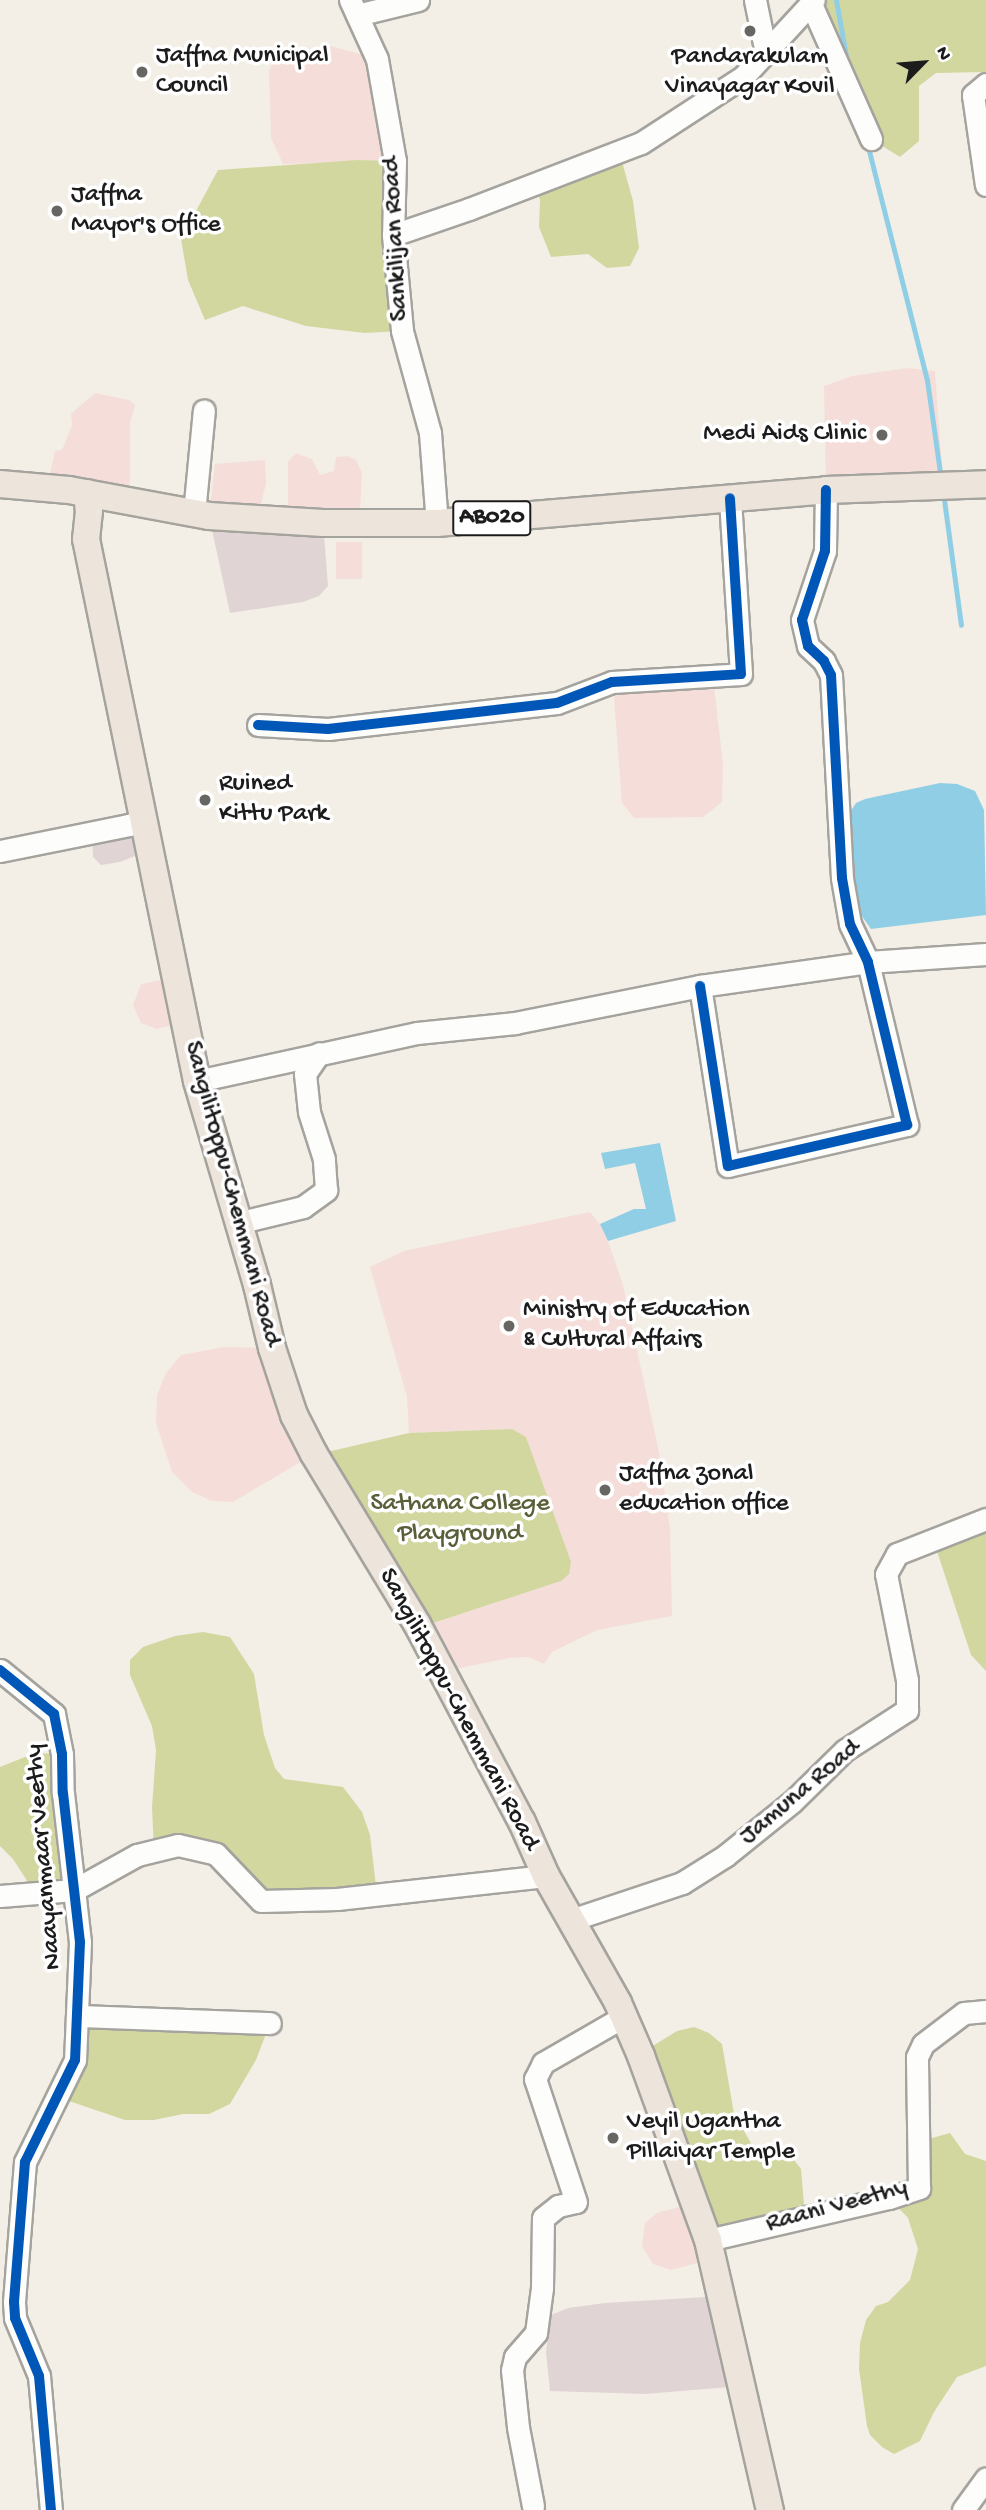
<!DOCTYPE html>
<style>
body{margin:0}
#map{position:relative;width:986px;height:2510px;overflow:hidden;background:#f3efe6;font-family:"Gochi Hand",sans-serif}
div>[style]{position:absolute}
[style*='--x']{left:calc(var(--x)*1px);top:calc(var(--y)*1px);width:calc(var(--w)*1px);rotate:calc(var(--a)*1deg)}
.built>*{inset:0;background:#f5ded9;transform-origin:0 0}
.industrial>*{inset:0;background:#e1d4d4}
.green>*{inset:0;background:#d2d7a0}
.water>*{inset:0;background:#90cee5}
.stream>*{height:5px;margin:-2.5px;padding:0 2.5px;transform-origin:2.5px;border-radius:2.5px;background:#90cee5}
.roads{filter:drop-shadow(2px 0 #a5a39e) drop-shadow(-2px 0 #a5a39e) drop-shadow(0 2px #a5a39e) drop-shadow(0 -2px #a5a39e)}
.minor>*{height:21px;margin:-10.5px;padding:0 10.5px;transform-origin:10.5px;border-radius:10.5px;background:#fdfdfb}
.major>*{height:26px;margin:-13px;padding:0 13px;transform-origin:13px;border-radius:13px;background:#ede5db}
.cycleway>*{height:10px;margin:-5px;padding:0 5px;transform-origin:5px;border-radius:5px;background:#0057b8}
.dots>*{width:19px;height:19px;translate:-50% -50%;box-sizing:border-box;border:4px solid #fff;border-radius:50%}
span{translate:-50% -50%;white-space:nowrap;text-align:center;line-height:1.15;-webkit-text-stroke:7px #fff;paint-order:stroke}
.shield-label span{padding:2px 5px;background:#fff;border:2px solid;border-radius:5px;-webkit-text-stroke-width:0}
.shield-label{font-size:24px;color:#1c1c1c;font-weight:700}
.poi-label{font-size:26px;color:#1c1c1c}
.left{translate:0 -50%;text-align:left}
.right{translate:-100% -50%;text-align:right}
.street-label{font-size:26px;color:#1c1c1c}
.park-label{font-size:26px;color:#5a5f3a}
.north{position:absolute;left:888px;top:28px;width:70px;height:70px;-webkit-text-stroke:5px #fff;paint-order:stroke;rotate:65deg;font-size:19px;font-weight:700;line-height:28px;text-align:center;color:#1c1c1c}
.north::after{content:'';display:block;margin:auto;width:24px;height:32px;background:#1c1c1c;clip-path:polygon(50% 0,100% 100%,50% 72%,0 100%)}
</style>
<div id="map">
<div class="built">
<div style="clip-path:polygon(331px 46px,377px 59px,395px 161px,283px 164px,271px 138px,269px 70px,278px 54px)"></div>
<div style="clip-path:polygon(907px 368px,935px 371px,943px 484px,826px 490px,824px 386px,852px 376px)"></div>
<div style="clip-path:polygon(95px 393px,129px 400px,135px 405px,130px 423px,130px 482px,123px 500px,47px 488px,55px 451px,62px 450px,72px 425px,71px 414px)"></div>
<div style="clip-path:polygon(296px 453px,312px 459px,320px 475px,334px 471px,336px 457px,347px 456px,356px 460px,362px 473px,360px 510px,288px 520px,288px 462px)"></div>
<div style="clip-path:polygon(265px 460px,266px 483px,258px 518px,209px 516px,215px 464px)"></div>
<div style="left:362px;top:542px;width:37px;height:26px;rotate:90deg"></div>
<div style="clip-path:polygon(714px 686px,723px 764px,722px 802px,703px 817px,634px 818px,622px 803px,614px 698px,620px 688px)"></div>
<div style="clip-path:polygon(176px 977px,185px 1022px,157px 1029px,141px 1023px,133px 1005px,141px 984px)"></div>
<div style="clip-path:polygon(590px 1212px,600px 1224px,608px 1241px,623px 1285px,659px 1452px,670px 1528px,672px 1616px,597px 1630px,552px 1652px,544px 1664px,528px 1657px,509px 1658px,455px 1669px,427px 1625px,561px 1581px,512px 1429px,409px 1433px,407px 1397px,370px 1267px,404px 1251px)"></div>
<div style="clip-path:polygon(224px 1347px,272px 1348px,314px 1454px,233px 1502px,212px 1501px,192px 1492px,172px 1472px,156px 1423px,157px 1395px,166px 1373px,181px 1355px)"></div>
<div style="clip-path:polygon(694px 2203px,712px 2259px,671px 2270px,653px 2264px,642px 2246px,645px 2223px,657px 2213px)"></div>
</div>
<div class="industrial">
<div style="clip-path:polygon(209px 516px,323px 523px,328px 586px,319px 596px,303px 602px,230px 613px)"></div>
<div style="clip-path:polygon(129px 825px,150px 850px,120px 862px,101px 865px,93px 857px,92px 833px)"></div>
<div style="clip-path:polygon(722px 2296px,742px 2386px,645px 2394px,550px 2391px,546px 2352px,551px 2315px,568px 2308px,605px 2303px)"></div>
</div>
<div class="green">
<div style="clip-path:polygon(814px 0,986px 0,986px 72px,936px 73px,919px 86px,919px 141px,900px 157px,871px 139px)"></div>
<div style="clip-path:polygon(619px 151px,633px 201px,639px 248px,630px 266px,607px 268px,588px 254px,551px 257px,539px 227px,540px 200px,535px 183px)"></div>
<div style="clip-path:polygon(357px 160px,395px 161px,402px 331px,365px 333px,306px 326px,243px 306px,205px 320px,188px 280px,181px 239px,218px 170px)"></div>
<div style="clip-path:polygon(512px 1429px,526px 1437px,571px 1562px,569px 1574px,561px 1581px,427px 1625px,314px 1455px,409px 1433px)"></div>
<div style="clip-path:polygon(986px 1519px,986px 1671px,971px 1655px,933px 1539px)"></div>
<div style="clip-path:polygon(203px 1632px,230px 1637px,254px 1674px,264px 1735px,275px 1768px,284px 1779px,343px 1787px,362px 1812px,370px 1835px,377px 1895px,261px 1901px,216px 1854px,154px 1851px,152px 1808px,156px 1750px,152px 1726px,130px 1675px,130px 1660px,143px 1647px,175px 1636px)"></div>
<div style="clip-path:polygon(35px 1753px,62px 1754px,74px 1890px,35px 1893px,13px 1859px,0 1846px,0 1767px)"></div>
<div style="clip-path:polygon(77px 2016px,270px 2023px,256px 2060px,230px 2104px,209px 2114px,183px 2114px,154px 2120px,125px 2120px,57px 2097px)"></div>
<div style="clip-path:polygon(694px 2027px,709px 2033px,722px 2044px,734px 2114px,751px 2143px,794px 2160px,801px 2169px,805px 2216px,708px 2240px,643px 2052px,677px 2031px)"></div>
<div style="clip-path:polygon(950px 2133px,965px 2154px,986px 2161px,986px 2366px,957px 2377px,934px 2412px,920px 2441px,894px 2454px,882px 2447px,870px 2435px,867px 2426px,859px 2369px,860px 2343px,866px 2320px,876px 2306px,888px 2302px,910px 2280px,918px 2249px,908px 2218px,889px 2198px,919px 2188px,918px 2142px)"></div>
</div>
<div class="water">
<div style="clip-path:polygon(940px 783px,957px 784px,975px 791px,984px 810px,986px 915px,871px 929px,854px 905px,845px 820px,856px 803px,865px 799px)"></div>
<div style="clip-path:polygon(660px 1143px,676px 1221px,608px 1241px,600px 1224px,634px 1209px,646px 1209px,635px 1163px,605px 1169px,601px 1153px)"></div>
</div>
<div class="stream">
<div style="--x:836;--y:0;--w:63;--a:79.9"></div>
<div style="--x:867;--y:143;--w:244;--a:75.8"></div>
<div style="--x:927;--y:380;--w:100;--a:82"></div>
<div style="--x:943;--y:492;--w:134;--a:82.3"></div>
</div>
<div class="roads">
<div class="minor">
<div style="--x:350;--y:0;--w:65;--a:65.4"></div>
<div style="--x:377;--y:59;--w:104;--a:80"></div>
<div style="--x:395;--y:161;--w:74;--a:91.5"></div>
<div style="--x:393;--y:235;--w:96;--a:84.6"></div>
<div style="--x:402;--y:331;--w:106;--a:74.6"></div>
<div style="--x:430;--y:433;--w:90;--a:85.6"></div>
<div style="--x:755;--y:0;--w:54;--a:78.3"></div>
<div style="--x:811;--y:4;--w:148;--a:66"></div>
<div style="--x:357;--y:15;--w:63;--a:-13.8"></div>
<div style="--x:986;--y:84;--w:17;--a:140"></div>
<div style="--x:973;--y:95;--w:91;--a:81.8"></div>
<div style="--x:393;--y:235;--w:80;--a:-18.9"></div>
<div style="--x:469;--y:209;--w:184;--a:-21"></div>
<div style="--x:641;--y:143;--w:123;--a:-33"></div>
<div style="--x:744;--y:76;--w:103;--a:-47.4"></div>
<div style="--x:194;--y:513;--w:103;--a:-84.5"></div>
<div style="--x:258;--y:725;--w:70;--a:3.3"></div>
<div style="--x:328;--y:729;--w:230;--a:-6.5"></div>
<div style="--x:557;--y:703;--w:59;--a:-20.9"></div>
<div style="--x:612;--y:682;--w:129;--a:-3.5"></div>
<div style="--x:741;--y:674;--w:176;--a:-93.6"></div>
<div style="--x:0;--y:851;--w:132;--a:-11.4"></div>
<div style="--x:129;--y:825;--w:14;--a:-21"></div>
<div style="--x:700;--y:986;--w:182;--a:81.2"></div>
<div style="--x:728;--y:1166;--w:184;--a:-12.9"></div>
<div style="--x:907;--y:1125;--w:168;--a:-103.5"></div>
<div style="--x:868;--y:962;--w:42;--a:-115.3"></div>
<div style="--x:850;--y:924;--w:47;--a:-99.9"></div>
<div style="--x:842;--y:878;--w:203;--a:-93.1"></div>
<div style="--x:831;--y:675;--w:16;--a:-117"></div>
<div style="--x:824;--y:661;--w:22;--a:-137"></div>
<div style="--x:808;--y:646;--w:27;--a:-103"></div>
<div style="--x:802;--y:620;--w:73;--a:-71.6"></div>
<div style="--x:825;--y:551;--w:61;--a:-89.1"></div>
<div style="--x:197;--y:1081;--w:225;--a:-12.3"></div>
<div style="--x:417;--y:1033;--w:99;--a:-5.8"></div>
<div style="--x:515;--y:1023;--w:189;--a:-11.3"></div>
<div style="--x:700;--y:986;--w:170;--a:-8.1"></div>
<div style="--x:868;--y:962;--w:118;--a:-3.9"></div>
<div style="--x:237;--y:1223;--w:68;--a:-13.6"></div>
<div style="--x:303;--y:1207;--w:29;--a:-36"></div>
<div style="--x:326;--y:1190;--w:31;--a:-94"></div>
<div style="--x:324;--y:1159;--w:49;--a:-107.7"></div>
<div style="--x:309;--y:1112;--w:38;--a:-96"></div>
<div style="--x:305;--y:1074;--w:25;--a:-56"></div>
<div style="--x:0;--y:1670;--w:70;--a:39.2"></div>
<div style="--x:54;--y:1714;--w:41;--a:78.7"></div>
<div style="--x:62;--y:1754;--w:39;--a:89"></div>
<div style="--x:63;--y:1793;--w:150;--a:83.5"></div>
<div style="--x:80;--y:1942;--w:118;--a:92.4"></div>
<div style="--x:75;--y:2060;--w:114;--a:116.1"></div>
<div style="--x:25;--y:2162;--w:140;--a:94.5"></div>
<div style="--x:14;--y:2302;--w:16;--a:86"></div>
<div style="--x:15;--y:2318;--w:63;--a:67.5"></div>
<div style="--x:39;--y:2376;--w:135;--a:84.9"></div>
<div style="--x:0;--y:1896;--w:74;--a:-4.6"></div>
<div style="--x:74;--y:1890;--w:72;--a:-29.1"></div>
<div style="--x:137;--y:1855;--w:42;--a:-13.7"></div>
<div style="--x:178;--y:1845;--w:39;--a:13"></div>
<div style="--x:216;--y:1854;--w:65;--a:46.2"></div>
<div style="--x:261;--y:1901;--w:76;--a:-1.5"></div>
<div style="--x:337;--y:1899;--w:210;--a:-6.3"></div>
<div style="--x:571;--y:1920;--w:117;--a:-18.4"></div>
<div style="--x:682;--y:1883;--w:51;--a:-32.1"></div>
<div style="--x:725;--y:1856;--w:86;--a:-38.9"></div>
<div style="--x:792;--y:1802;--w:74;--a:-44.5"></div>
<div style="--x:845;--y:1750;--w:74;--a:-32.8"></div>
<div style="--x:907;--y:1710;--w:30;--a:-90"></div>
<div style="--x:907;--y:1680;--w:108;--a:-101.2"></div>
<div style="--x:886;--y:1574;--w:23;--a:-61"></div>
<div style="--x:897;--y:1554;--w:96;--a:-21.5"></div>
<div style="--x:77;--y:2016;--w:193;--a:2.1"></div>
<div style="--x:708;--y:2240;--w:186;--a:-13.1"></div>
<div style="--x:889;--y:2198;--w:32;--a:-18"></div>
<div style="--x:919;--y:2188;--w:131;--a:-90.9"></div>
<div style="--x:917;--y:2057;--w:14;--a:-65"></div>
<div style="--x:923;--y:2044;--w:51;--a:-37.1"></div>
<div style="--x:964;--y:2013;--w:22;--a:-5"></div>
<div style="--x:533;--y:2506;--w:80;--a:-100.8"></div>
<div style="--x:518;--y:2427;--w:57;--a:-96"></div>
<div style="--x:512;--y:2370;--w:13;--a:-77"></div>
<div style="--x:515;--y:2357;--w:32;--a:-49"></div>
<div style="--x:536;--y:2333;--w:45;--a:-82.4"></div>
<div style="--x:542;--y:2288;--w:70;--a:-89.2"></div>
<div style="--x:543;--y:2218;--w:19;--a:-39"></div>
<div style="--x:558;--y:2206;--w:18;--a:-13"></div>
<div style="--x:576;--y:2202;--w:130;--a:-108.4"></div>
<div style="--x:535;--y:2079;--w:18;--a:-63"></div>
<div style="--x:543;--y:2063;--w:92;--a:-29.9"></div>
<div style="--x:963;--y:2510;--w:39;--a:-54"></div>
</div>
<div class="major">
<div style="--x:0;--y:484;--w:69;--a:5"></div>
<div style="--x:69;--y:490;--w:142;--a:10.5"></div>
<div style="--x:209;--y:516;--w:114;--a:3.5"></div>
<div style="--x:323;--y:523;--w:114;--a:0"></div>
<div style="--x:437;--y:523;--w:390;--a:-4.8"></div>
<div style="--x:826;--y:490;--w:160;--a:-2.1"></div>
<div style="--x:87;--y:493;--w:18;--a:84"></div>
<div style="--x:89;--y:511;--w:28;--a:96"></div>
<div style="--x:86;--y:539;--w:553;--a:78.43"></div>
<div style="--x:197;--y:1081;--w:213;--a:73.6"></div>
<div style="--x:257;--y:1285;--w:65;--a:76.6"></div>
<div style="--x:272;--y:1348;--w:71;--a:71.8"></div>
<div style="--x:294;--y:1415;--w:44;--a:62.9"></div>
<div style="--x:314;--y:1454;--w:199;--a:58.8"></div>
<div style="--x:417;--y:1624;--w:224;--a:62.1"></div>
<div style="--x:522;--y:1822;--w:59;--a:66"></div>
<div style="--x:546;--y:1876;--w:146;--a:60.4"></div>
<div style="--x:618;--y:2003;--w:58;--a:66.5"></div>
<div style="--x:641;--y:2056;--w:196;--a:70"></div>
<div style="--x:708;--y:2240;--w:277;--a:77.1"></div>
</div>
</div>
<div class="cycleway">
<div style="--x:258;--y:725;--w:70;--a:3.3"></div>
<div style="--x:328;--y:729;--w:230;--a:-6.5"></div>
<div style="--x:557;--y:703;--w:59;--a:-20.9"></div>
<div style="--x:612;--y:682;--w:129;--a:-3.5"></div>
<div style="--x:741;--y:674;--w:176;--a:-93.6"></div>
<div style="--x:700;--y:986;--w:182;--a:81.2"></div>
<div style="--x:728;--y:1166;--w:184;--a:-12.9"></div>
<div style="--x:907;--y:1125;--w:168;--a:-103.5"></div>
<div style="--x:868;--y:962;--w:42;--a:-115.3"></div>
<div style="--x:850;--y:924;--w:47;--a:-99.9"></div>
<div style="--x:842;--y:878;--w:203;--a:-93.1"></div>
<div style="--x:831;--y:675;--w:16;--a:-117"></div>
<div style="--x:824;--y:661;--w:22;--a:-137"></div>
<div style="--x:808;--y:646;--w:27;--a:-103"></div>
<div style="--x:802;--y:620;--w:73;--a:-71.6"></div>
<div style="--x:825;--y:551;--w:61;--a:-89.1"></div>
<div style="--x:0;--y:1670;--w:70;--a:39.2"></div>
<div style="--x:54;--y:1714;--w:41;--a:78.7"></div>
<div style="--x:62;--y:1754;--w:39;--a:89"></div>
<div style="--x:63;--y:1793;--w:150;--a:83.5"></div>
<div style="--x:80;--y:1942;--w:118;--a:92.4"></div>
<div style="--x:75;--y:2060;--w:114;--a:116.1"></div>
<div style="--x:25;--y:2162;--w:140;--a:94.5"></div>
<div style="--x:14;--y:2302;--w:16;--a:86"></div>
<div style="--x:15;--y:2318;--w:63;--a:67.5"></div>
<div style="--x:39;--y:2376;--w:135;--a:84.9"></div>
</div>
<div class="dots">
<div style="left:750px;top:31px;background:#676663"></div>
<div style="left:142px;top:72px;background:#676663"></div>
<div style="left:57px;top:211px;background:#676663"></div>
<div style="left:882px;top:435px;background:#676663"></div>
<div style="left:205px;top:800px;background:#676663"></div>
<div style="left:509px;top:1326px;background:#676663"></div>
<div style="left:605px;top:1490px;background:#676663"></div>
<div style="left:613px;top:2138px;background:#676663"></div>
</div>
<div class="shield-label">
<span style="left:492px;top:518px">AB020</span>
</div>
<div class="poi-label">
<span class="left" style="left:156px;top:72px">Jaffna Municipal<br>Council</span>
<span style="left:750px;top:73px">Pandarakulam<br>Vinayagar Kovil</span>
<span class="left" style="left:71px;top:211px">Jaffna<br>Mayor's Office</span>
<span class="right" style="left:866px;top:435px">Medi Aids Clinic</span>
<span class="left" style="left:219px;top:800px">Ruined<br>Kittu Park</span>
<span class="left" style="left:523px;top:1326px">Ministry of Education<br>&amp; Cultural Affairs</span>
<span class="left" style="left:619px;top:1490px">Jaffna zonal<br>education office</span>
<span class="left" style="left:627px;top:2138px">Veyil Ugantha<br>Pillaiyar Temple</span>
</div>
<div class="street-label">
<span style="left:397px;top:239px;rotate:-93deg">Sankilijan Road</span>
<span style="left:231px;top:1194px;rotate:75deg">Sangilitoppu-Chemmani Road</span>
<span style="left:458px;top:1710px;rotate:62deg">Sangilitoppu-Chemmani Road</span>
<span style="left:801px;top:1793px;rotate:-40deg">Jamuna Road</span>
<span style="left:45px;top:1857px;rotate:-95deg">Naayanmaar Veethy</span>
<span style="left:837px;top:2207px;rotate:-15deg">Raani Veethy</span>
</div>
<div class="park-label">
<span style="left:460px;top:1520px">Sathana College<br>Playground</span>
</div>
<div class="north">N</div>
</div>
